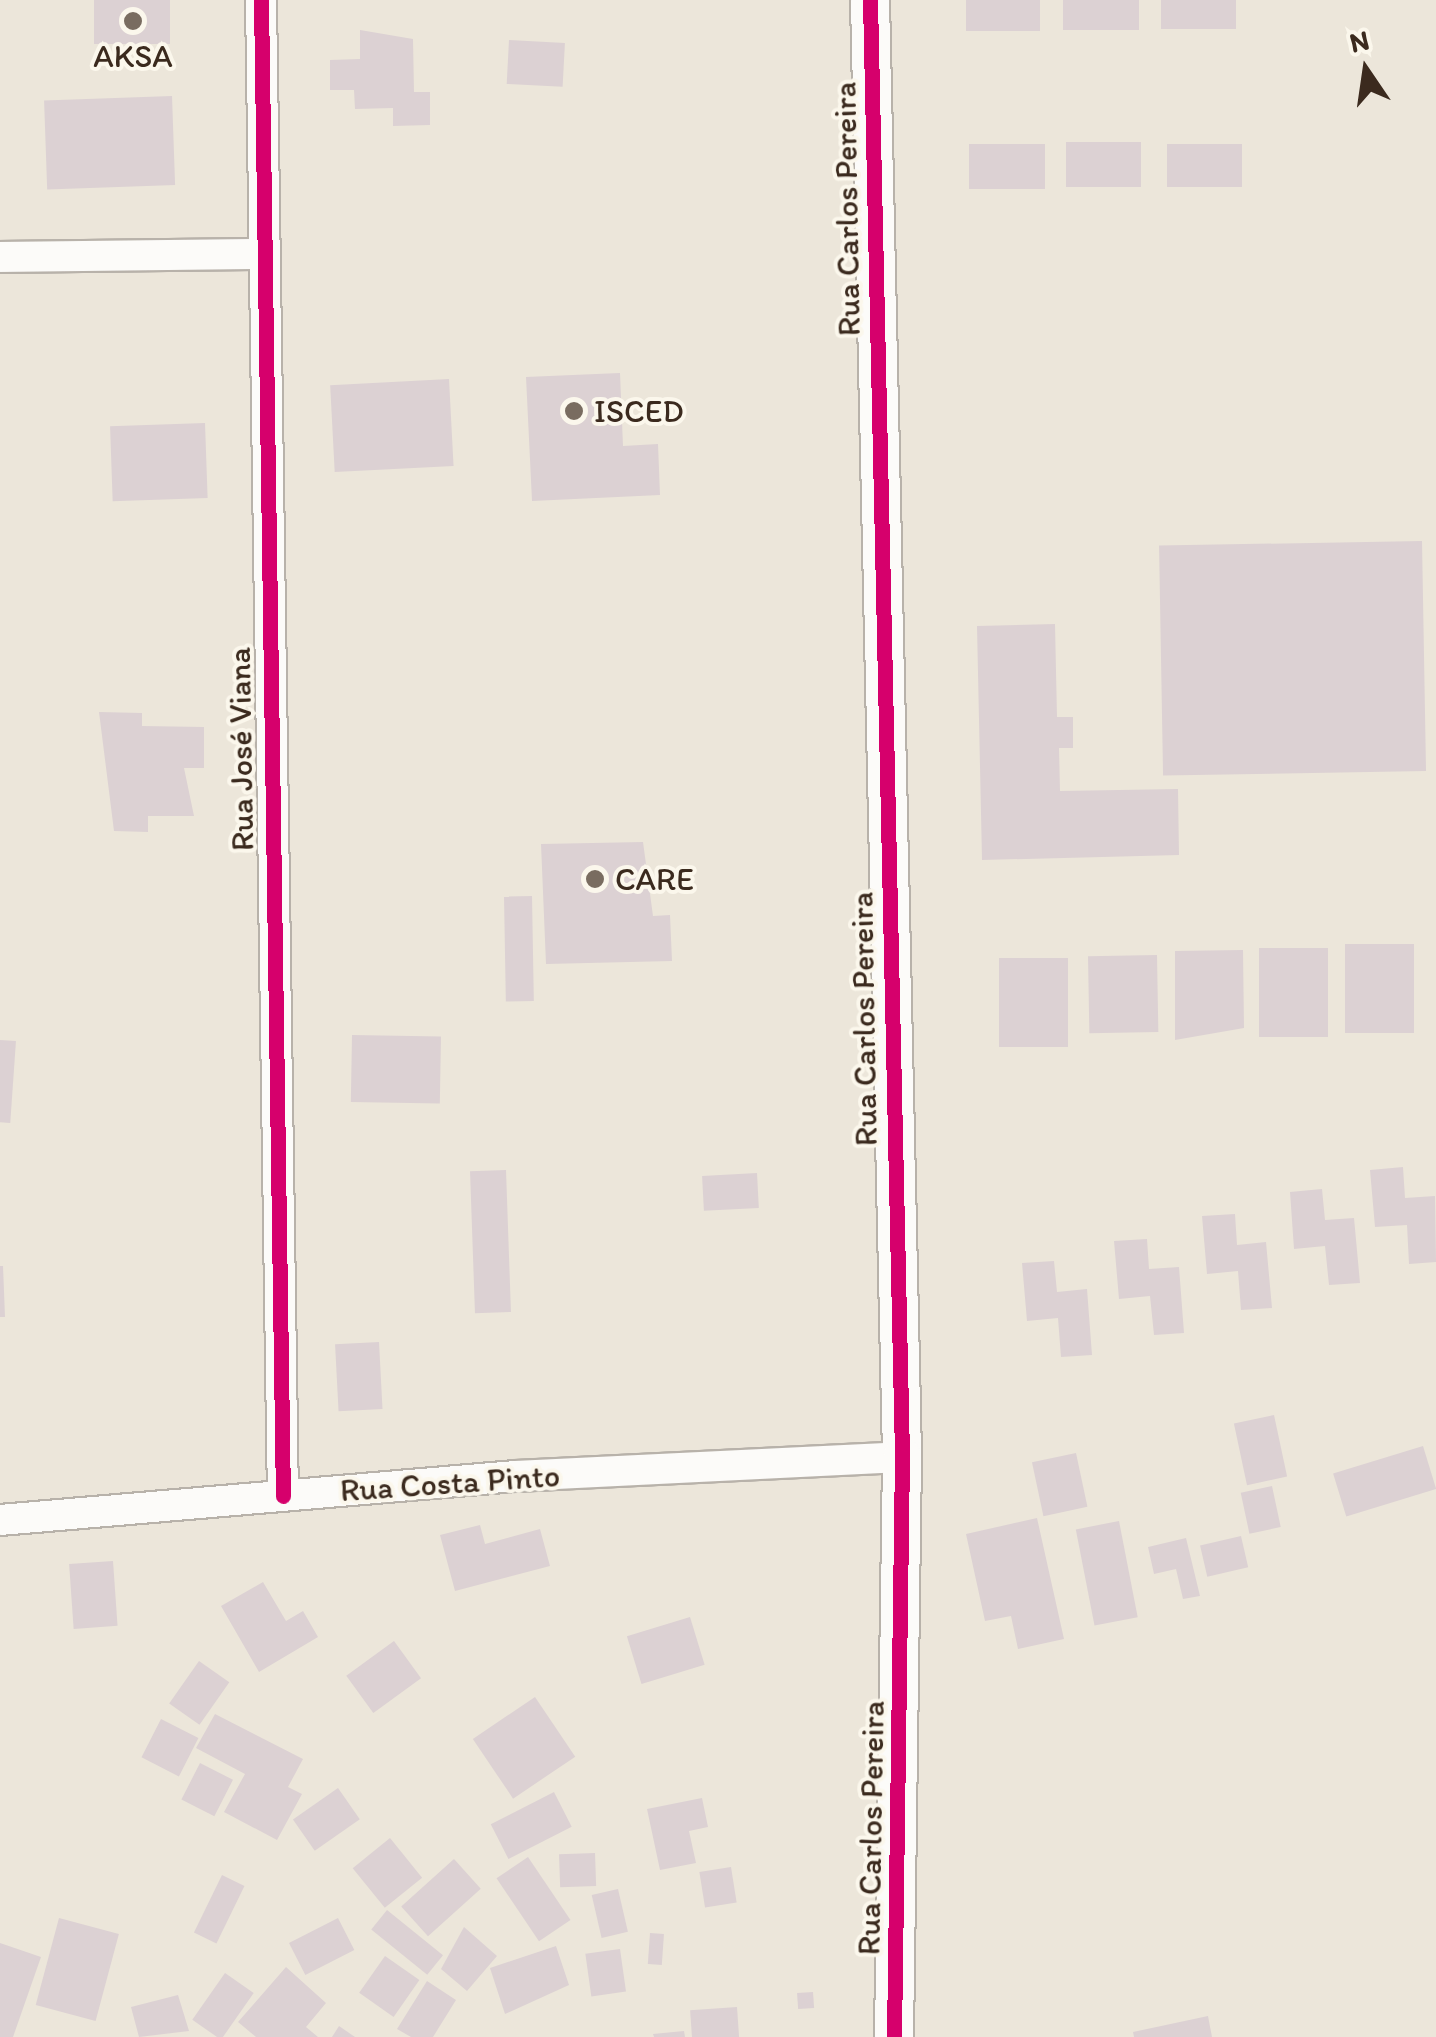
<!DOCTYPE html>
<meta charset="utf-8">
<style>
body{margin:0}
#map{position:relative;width:1436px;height:2037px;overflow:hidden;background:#ece6da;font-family:Itim,sans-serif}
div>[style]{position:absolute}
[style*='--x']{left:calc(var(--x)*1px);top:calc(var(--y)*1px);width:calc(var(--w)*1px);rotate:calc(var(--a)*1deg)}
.building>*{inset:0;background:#dcd1d3;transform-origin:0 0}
.roads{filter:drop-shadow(2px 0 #b8b2aa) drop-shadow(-2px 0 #b8b2aa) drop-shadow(0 2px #b8b2aa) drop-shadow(0 -2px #b8b2aa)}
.minor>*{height:30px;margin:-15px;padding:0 15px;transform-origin:15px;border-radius:15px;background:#fcfbf9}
.tertiary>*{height:38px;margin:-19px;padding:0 19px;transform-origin:19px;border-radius:19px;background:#fcfbf9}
.cycleway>*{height:15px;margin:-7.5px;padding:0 7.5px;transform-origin:7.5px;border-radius:7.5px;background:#d6006c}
.dots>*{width:28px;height:28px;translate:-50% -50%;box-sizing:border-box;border:5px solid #fbf7ec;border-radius:50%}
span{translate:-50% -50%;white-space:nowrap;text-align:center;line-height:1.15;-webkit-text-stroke:8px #fbf7ec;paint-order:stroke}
.poi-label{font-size:32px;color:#3b2a1e}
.left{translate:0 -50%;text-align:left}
.street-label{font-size:32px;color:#3b2a1e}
.north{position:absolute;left:1316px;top:20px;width:100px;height:100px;-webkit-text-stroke:8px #fbf7ec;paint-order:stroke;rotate:347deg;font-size:28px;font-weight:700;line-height:40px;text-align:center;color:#3b2a1e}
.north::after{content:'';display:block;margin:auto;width:35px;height:45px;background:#3b2a1e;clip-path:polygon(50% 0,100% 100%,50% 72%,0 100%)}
</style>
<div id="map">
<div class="building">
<div style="left:94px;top:0;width:76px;height:44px"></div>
<div style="left:966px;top:0;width:74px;height:31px"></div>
<div style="left:1063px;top:0;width:76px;height:30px"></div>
<div style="left:1161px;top:0;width:75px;height:29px"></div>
<div style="clip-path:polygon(360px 30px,413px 39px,414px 92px,430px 92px,430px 125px,393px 126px,393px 108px,355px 109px,354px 90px,330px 90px,330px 60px,360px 59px)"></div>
<div style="left:509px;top:40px;width:56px;height:44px;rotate:3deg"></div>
<div style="left:172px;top:96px;width:89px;height:128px;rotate:88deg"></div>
<div style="left:1141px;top:142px;width:45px;height:75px;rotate:90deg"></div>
<div style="left:969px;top:144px;width:76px;height:45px"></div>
<div style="left:1167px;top:144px;width:75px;height:43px"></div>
<div style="clip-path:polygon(620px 373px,623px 446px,658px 444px,660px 495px,532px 501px,526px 377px)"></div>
<div style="left:449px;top:379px;width:87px;height:119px;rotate:87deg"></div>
<div style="left:205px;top:423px;width:75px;height:95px;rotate:88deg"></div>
<div style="left:1422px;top:541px;width:230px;height:263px;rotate:89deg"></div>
<div style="clip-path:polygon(1055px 624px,1057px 717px,1073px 717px,1073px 748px,1059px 748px,1060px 791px,1178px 789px,1179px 855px,982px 860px,977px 626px)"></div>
<div style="clip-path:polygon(99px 712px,142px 713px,142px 726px,204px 727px,204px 768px,184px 768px,194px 816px,148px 816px,148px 832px,114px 831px)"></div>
<div style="clip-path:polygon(643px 842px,653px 916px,670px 915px,672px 961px,546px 964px,541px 844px)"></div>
<div style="left:532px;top:896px;width:105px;height:28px;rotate:89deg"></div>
<div style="left:1345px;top:944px;width:69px;height:89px"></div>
<div style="left:1259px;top:948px;width:69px;height:89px"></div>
<div style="clip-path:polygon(1243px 950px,1244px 1028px,1175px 1040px,1175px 951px)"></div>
<div style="left:1157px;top:955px;width:77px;height:69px;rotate:89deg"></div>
<div style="left:999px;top:958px;width:69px;height:89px"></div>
<div style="left:352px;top:1035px;width:89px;height:67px;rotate:1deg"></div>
<div style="left:0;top:1040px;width:16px;height:82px;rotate:4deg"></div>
<div style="clip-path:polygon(1403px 1167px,1405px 1198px,1435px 1196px,1436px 1262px,1409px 1264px,1407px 1225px,1375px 1227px,1370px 1170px)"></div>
<div style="left:506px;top:1170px;width:142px;height:36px;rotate:88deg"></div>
<div style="left:757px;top:1173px;width:35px;height:55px;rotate:87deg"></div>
<div style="clip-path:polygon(1322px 1189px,1325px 1220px,1354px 1218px,1360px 1283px,1329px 1285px,1325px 1246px,1294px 1249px,1290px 1192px)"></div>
<div style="clip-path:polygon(1235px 1214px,1237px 1245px,1266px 1242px,1272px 1308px,1241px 1310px,1238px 1271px,1207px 1274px,1202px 1216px)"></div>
<div style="clip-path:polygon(1147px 1239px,1149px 1269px,1179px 1267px,1184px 1333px,1154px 1335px,1150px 1296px,1119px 1299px,1114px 1241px)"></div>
<div style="clip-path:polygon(1054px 1261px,1057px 1292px,1087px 1289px,1092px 1355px,1061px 1357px,1058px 1318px,1027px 1321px,1022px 1263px)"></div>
<div style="clip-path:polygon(0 1266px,3px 1266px,5px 1317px,0 1317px)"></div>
<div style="left:379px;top:1342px;width:67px;height:44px;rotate:87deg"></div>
<div style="left:1274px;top:1415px;width:63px;height:41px;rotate:78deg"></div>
<div style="left:1423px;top:1446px;width:45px;height:94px;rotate:73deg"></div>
<div style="left:1076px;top:1453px;width:55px;height:45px;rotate:78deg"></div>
<div style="left:1272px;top:1486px;width:42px;height:32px;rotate:78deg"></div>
<div style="clip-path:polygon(1037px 1518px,1064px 1639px,1018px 1649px,1011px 1616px,985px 1621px,966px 1534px)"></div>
<div style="left:1119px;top:1521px;width:98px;height:44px;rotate:79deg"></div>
<div style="clip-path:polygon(480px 1525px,485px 1544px,540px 1529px,550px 1566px,455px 1591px,440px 1535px)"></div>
<div style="left:1241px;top:1536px;width:32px;height:42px;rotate:77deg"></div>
<div style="clip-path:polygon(1186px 1538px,1200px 1596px,1183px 1599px,1176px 1569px,1154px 1574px,1148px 1547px)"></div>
<div style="left:113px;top:1561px;width:65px;height:44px;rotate:86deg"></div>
<div style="clip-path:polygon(263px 1582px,286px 1621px,303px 1611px,318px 1637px,259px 1672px,221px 1606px)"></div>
<div style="left:690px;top:1617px;width:50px;height:66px;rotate:73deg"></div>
<div style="left:394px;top:1641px;width:46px;height:59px;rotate:54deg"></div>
<div style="left:199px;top:1661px;width:37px;height:52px;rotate:35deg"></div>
<div style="left:535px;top:1697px;width:72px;height:75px;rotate:56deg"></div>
<div style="clip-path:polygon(215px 1714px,303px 1759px,288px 1787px,302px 1794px,277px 1840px,224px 1812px,245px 1774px,196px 1748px)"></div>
<div style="left:161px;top:1719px;width:42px;height:43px;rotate:27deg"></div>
<div style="left:200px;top:1763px;width:37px;height:41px;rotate:27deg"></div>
<div style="left:338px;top:1788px;width:38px;height:55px;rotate:55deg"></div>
<div style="left:554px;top:1792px;width:39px;height:71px;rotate:63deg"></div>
<div style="clip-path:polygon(702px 1798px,708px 1827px,689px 1831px,696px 1863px,660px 1870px,647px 1809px)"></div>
<div style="left:390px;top:1838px;width:51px;height:48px;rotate:51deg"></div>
<div style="left:595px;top:1853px;width:33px;height:36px;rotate:88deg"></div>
<div style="left:528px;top:1857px;width:76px;height:38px;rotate:56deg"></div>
<div style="left:454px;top:1859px;width:40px;height:71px;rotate:48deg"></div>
<div style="left:731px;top:1867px;width:36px;height:32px;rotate:81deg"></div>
<div style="left:222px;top:1875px;width:25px;height:64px;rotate:26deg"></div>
<div style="left:618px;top:1889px;width:44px;height:27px;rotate:77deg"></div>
<div style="left:387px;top:1910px;width:72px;height:25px;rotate:39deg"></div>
<div style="left:59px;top:1918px;width:62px;height:90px;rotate:15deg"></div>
<div style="left:338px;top:1918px;width:36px;height:55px;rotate:63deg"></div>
<div style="clip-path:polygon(464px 1927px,497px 1956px,467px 1991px,441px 1969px)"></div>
<div style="left:650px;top:1933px;width:14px;height:31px;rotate:4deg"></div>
<div style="clip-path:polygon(0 1943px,41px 1957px,13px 2037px,0 2037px)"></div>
<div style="clip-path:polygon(556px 1946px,569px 1985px,505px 2014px,490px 1968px)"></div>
<div style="left:620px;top:1949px;width:43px;height:35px;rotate:82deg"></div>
<div style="left:385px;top:1956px;width:42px;height:45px;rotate:35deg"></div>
<div style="clip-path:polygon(286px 1967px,326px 2003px,306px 2027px,318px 2037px,256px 2037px,238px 2022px)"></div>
<div style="left:225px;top:1973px;width:35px;height:57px;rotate:35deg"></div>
<div style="clip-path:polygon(427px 1981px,456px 2000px,433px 2037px,411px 2037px,397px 2029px)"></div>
<div style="left:813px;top:1992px;width:16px;height:16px;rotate:86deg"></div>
<div style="clip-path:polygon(178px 1995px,189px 2031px,139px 2037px,131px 2007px)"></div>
<div style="left:737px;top:2007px;width:30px;height:47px;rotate:86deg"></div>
<div style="clip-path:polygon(1208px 2016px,1212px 2037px,1134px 2037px,1133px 2032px)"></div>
<div style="clip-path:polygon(339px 2026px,355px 2037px,332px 2037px)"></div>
<div style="clip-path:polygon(684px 2031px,685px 2037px,654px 2037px,653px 2034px)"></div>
</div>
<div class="roads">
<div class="minor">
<div style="--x:261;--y:0;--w:1496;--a:89.16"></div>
<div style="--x:0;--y:257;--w:259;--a:-0.7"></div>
<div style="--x:0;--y:1520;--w:517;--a:-4.88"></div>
<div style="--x:515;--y:1476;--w:387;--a:-2.8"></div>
</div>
<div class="tertiary">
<div style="--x:870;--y:0;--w:1457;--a:88.74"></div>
<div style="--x:902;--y:1457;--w:580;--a:90.79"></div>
</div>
</div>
<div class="cycleway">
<div style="--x:261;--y:0;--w:1496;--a:89.16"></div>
<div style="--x:870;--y:0;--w:1457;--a:88.74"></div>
<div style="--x:902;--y:1457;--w:580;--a:90.79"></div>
</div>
<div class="dots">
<div style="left:133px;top:21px;background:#796c60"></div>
<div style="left:574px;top:411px;background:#796c60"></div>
<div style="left:595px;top:879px;background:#796c60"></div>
</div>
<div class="poi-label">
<span style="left:133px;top:56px">AKSA</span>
<span class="left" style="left:594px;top:411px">ISCED</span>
<span class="left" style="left:615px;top:879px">CARE</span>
</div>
<div class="street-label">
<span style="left:847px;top:209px;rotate:-91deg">Rua Carlos Pereira</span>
<span style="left:241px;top:749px;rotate:-91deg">Rua José Viana</span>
<span style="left:864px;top:1019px;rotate:-91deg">Rua Carlos Pereira</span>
<span style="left:450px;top:1483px;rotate:-4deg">Rua Costa Pinto</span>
<span style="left:871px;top:1828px;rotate:-89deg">Rua Carlos Pereira</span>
</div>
<div class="north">N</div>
</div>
